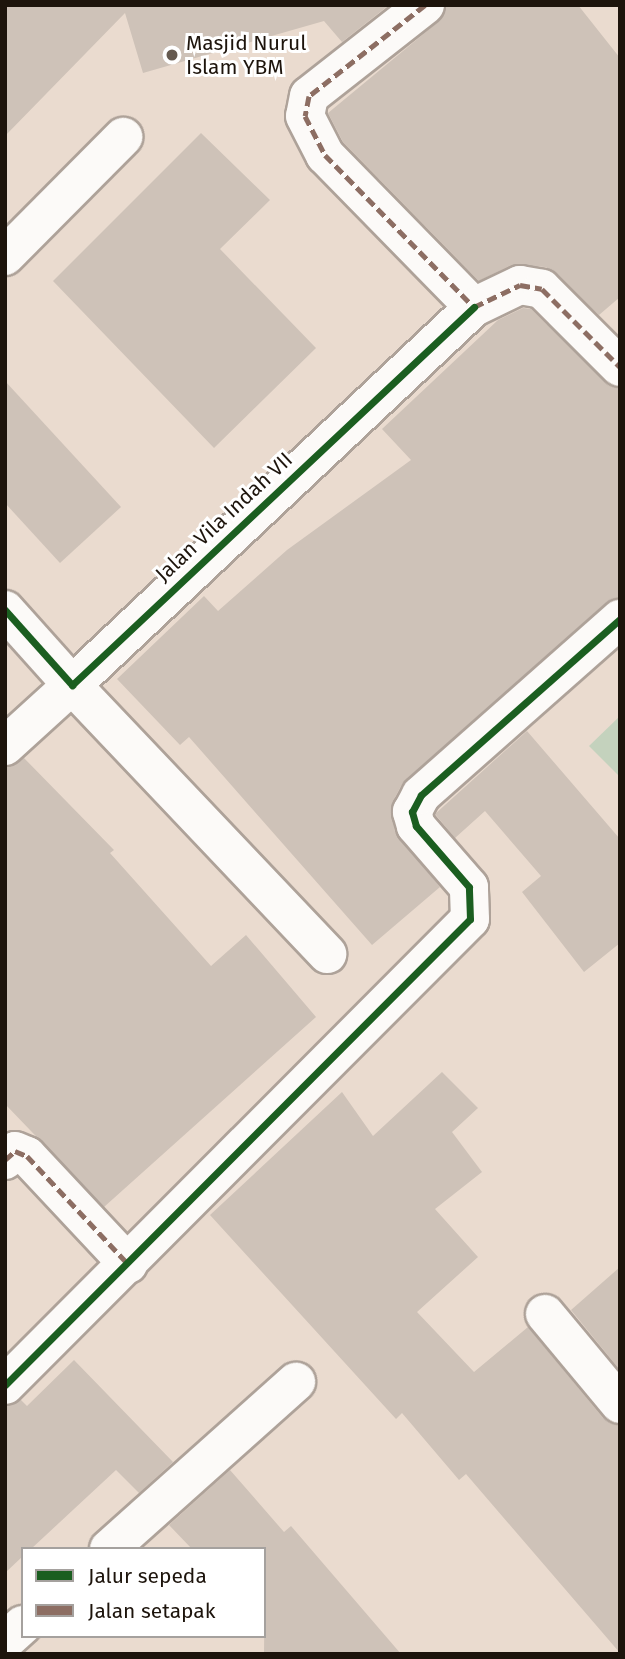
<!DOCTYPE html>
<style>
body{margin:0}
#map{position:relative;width:625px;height:1659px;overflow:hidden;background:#eadbcf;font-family:"Fira Sans",sans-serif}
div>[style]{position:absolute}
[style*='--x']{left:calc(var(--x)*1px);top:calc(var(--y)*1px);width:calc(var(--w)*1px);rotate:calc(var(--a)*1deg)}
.green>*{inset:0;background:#c4d2bd}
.building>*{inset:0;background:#cec2b8}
.roads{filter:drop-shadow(2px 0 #aea299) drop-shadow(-2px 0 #aea299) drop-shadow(0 2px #aea299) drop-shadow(0 -2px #aea299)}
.minor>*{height:38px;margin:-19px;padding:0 19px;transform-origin:19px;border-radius:19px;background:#fcfaf8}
.quiet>*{height:5px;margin-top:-2.5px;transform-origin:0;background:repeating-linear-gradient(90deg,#8d6e63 0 10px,transparent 0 15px)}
.cycleway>*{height:7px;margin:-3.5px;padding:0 3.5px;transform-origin:3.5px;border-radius:3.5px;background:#1b5e20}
.dots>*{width:19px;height:19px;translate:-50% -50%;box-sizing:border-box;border:4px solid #fff;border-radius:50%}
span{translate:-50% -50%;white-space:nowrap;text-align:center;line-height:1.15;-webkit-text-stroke:6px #fff;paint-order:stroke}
.poi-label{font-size:21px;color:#1d140c}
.left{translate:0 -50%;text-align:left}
.street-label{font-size:21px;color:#1d140c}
.frame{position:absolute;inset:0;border:7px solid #1d140c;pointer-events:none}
.legend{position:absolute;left:21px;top:1547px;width:245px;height:91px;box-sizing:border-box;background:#fff;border:2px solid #a5a19e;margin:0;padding:9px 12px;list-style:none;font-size:21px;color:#1d140c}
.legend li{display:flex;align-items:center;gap:14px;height:35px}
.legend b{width:35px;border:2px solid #a5a19e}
</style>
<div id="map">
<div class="green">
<div style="clip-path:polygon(620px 716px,620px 777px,589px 746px)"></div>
</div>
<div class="building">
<div style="clip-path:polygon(5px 5px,389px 5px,342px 42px,324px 21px,143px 73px,125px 13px,5px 136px)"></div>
<div style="clip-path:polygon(446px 5px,578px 5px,620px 58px,620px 297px,599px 315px,546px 267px,511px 265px,479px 281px,343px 142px,328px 113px,438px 22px)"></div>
<div style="clip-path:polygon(201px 133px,270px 200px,220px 249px,316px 348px,214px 448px,53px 281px)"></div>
<div style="clip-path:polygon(523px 308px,531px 309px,605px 382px,620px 388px,620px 598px,606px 603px,402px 784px,392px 803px,395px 832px,440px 887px,372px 945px,189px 737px,180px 745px,117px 679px,204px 596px,218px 611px,287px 550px,411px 460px,382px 429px,498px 320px)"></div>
<div style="clip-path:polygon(5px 381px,121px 507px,60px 563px,5px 503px)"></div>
<div style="clip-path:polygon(527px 731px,620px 839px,620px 943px,584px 972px,522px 892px,541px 876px,485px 811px,455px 838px,435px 814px)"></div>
<div style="clip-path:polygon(24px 758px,114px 850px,110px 853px,211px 966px,246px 935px,316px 1017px,104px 1207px,5px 1104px,5px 767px)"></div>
<div style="clip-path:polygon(442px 1072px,478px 1108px,452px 1132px,482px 1172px,435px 1209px,478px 1257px,417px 1312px,474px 1372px,528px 1327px,603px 1418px,620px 1425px,620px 1653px,466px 1474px,459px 1480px,402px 1413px,396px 1419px,210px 1215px,342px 1092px,373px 1136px)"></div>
<div style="clip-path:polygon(620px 1267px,620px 1370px,571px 1310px)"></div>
<div style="clip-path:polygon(74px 1360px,173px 1462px,139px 1493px,116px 1470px,31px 1549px,23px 1549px,23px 1556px,5px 1573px,5px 1406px,21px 1400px,27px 1406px)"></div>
<div style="clip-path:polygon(230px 1470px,284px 1532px,291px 1526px,401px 1654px,264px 1654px,265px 1549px,192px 1549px,169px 1525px)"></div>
</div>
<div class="roads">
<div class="minor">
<div style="--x:425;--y:5;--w:147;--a:141.9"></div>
<div style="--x:309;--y:96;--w:20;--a:101"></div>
<div style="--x:305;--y:116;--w:44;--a:62.9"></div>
<div style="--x:325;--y:155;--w:213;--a:45.6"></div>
<div style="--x:474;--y:307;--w:51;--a:-25.6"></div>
<div style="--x:520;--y:285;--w:22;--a:10"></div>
<div style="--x:542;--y:289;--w:110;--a:45"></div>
<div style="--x:5;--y:256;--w:168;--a:-45.2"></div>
<div style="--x:5;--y:610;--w:101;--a:48.2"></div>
<div style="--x:72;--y:685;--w:552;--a:-43.24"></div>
<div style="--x:5;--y:746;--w:91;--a:-42.3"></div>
<div style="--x:72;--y:685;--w:371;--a:46.5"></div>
<div style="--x:5;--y:1160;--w:13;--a:-42"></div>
<div style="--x:15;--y:1151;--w:13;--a:23"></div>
<div style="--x:27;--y:1156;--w:148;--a:46.9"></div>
<div style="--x:545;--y:1314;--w:117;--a:50.2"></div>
<div style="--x:5;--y:1385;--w:658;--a:-45.06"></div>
<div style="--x:470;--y:919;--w:32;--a:-92"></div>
<div style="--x:469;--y:887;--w:81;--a:-131"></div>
<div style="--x:416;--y:826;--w:15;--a:-106"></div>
<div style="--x:412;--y:812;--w:19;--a:-62"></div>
<div style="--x:421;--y:795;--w:266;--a:-41.5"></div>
<div style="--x:109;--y:1549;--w:251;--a:-41.8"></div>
<div style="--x:5;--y:1641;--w:24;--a:-42"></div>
</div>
</div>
<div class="quiet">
<div style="--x:425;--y:5;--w:147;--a:141.9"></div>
<div style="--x:309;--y:96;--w:20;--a:101"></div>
<div style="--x:305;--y:116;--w:44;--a:62.9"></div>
<div style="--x:325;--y:155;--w:213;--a:45.6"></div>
<div style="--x:474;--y:307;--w:51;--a:-25.6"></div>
<div style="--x:520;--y:285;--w:22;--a:10"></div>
<div style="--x:542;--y:289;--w:110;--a:45"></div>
<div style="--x:5;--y:1160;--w:13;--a:-42"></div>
<div style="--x:15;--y:1151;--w:13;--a:23"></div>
<div style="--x:27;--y:1156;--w:148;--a:46.9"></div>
</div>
<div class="cycleway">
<div style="--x:5;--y:610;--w:101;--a:48.2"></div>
<div style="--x:72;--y:685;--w:552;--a:-43.24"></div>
<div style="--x:5;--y:1385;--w:658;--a:-45.06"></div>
<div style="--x:470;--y:919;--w:32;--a:-92"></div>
<div style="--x:469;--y:887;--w:81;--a:-131"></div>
<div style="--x:416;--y:826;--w:15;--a:-106"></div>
<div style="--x:412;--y:812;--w:19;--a:-62"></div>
<div style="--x:421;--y:795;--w:266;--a:-41.5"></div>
</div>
<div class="dots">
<div style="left:172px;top:55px;background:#655a50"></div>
</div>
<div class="poi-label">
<span class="left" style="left:186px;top:55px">Masjid Nurul<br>Islam YBM</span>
</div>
<div class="street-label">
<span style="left:224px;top:517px;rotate:-43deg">Jalan Vila Indah VII</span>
</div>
<div class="frame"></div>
<ul class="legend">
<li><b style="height:9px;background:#1b5e20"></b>Jalur sepeda</li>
<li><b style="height:9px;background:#8d6e63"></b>Jalan setapak</li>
</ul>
</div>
